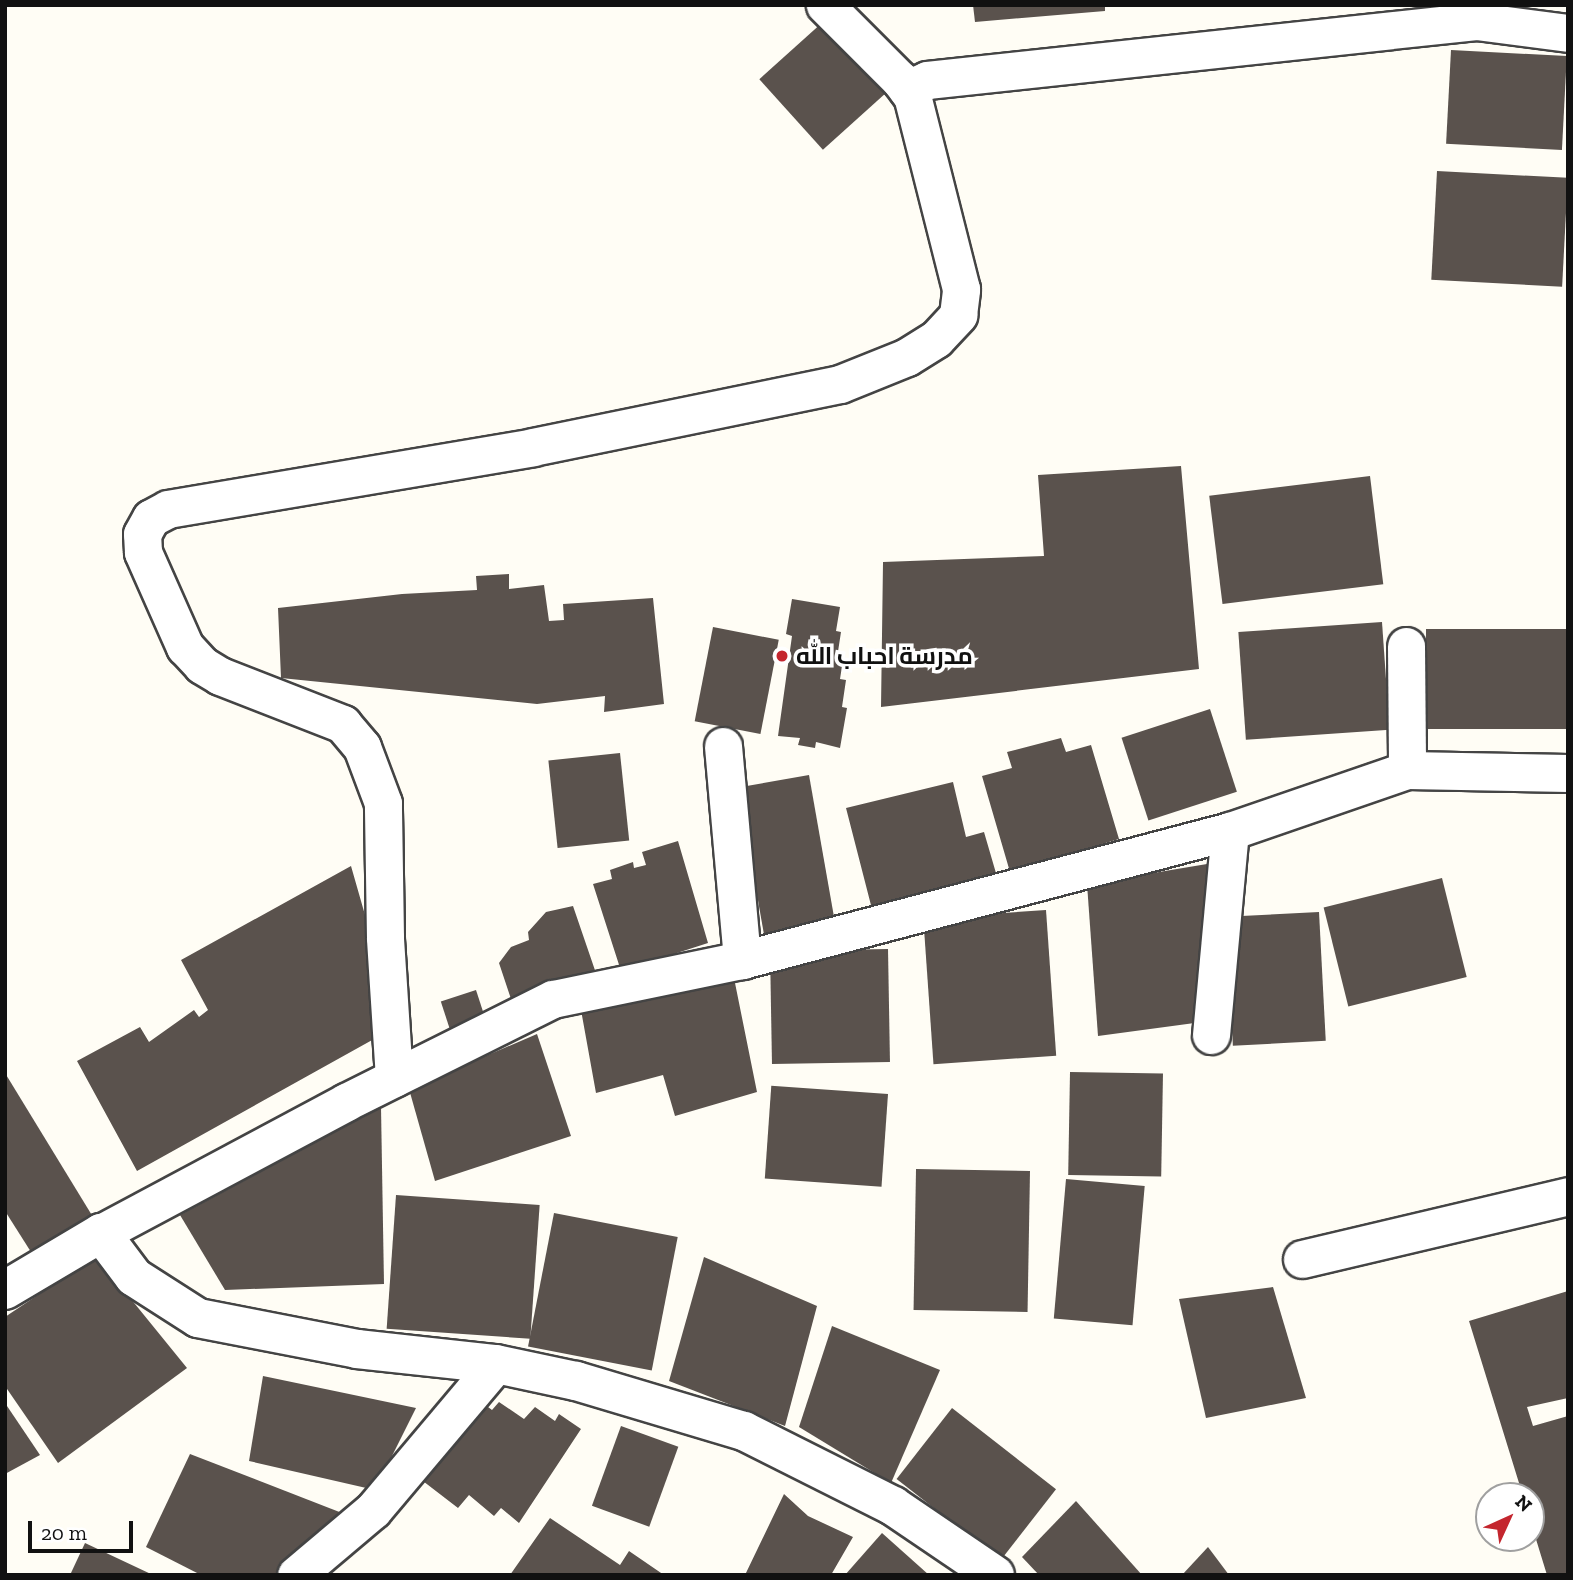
<!DOCTYPE html>
<meta charset="utf-8">
<style>
body{margin:0}
#map{position:relative;width:1573px;height:1580px;overflow:hidden;background:#fffdf5;font-family:"Zilla Slab",Cairo,serif}
div>[style]{position:absolute}
[style*='--x']{left:calc(var(--x)*1px);top:calc(var(--y)*1px);width:calc(var(--w)*1px);rotate:calc(var(--a)*1deg)}
.building>*{inset:0;background:#5a524d;transform-origin:0 0}
.roads{filter:drop-shadow(2px 0 #444) drop-shadow(-2px 0 #444) drop-shadow(0 2px #444) drop-shadow(0 -2px #444)}
.minor>*{height:37px;margin:-18.5px;padding:0 18.5px;transform-origin:18.5px;border-radius:18.5px;background:#fff}
.tertiary>*{height:38px;margin:-19px;padding:0 19px;transform-origin:19px;border-radius:19px;background:#fff}
.dots>*{width:19px;height:19px;translate:-50% -50%;box-sizing:border-box;border:4px solid #fff;border-radius:50%}
span{translate:-50% -50%;white-space:nowrap;text-align:center;line-height:1.15;-webkit-text-stroke:7px #fff;paint-order:stroke}
.poi-label{font-size:24px;color:#111;font-weight:700}
.left{translate:0 -50%;text-align:left}
.frame{position:absolute;inset:0;border:7px solid #111;pointer-events:none}
.north{position:absolute;left:1475px;top:1482px;width:70px;height:70px;box-sizing:border-box;background:#fff;border:2px solid #a0a0a0;border-radius:50%;rotate:45deg;font-size:19px;font-weight:700;line-height:28px;text-align:center;color:#111}
.north::after{content:'';display:block;margin:auto;width:24px;height:32px;background:#c4262e;clip-path:polygon(50% 0,100% 100%,50% 72%,0 100%)}
.scale{position:absolute;left:28px;top:1521px;width:105px;height:32px;box-sizing:border-box;border:4px solid #111;border-top:0;padding-left:9px;font-size:21px;line-height:24px;white-space:nowrap;color:#111;-webkit-text-stroke:5px #fff;paint-order:stroke}
</style>
<div id="map">
<div class="building">
<div style="clip-path:polygon(973px 5px,1105px 5px,1105px 11px,975px 22px)"></div>
<div style="left:824px;top:21px;width:95px;height:87px;rotate:48deg"></div>
<div style="left:1451px;top:50px;width:116px;height:94px;rotate:3deg"></div>
<div style="left:1437px;top:171px;width:131px;height:109px;rotate:3deg"></div>
<div style="clip-path:polygon(1181px 466px,1199px 669px,881px 707px,883px 562px,1044px 556px,1038px 475px)"></div>
<div style="left:1370px;top:476px;width:109px;height:162px;rotate:83deg"></div>
<div style="clip-path:polygon(509px 574px,509px 589px,544px 585px,549px 621px,564px 620px,563px 604px,653px 598px,664px 704px,604px 712px,605px 696px,537px 704px,281px 678px,278px 608px,402px 594px,477px 590px,476px 576px)"></div>
<div style="clip-path:polygon(792px 599px,840px 607px,836px 631px,841px 632px,837px 658px,843px 660px,840px 679px,846px 680px,842px 707px,847px 708px,840px 748px,816px 742px,815px 748px,798px 745px,800px 738px,778px 736px,792px 636px,786px 634px)"></div>
<div style="left:1382px;top:622px;width:108px;height:144px;rotate:86deg"></div>
<div style="left:713px;top:627px;width:67px;height:96px;rotate:11deg"></div>
<div style="left:1568px;top:629px;width:100px;height:142px;rotate:90deg"></div>
<div style="left:1210px;top:709px;width:87px;height:93px;rotate:72deg"></div>
<div style="clip-path:polygon(1061px 738px,1066px 752px,1091px 745px,1119px 839px,1010px 872px,982px 776px,1012px 768px,1007px 752px)"></div>
<div style="left:620px;top:753px;width:88px;height:72px;rotate:84deg"></div>
<div style="left:809px;top:775px;width:154px;height:72px;rotate:80deg"></div>
<div style="clip-path:polygon(953px 782px,966px 837px,984px 832px,998px 880px,873px 913px,846px 808px)"></div>
<div style="clip-path:polygon(678px 841px,708px 943px,621px 971px,593px 884px,612px 879px,610px 870px,633px 862px,634px 868px,646px 865px,642px 852px)"></div>
<div style="clip-path:polygon(1207px 864px,1202px 1022px,1098px 1036px,1087px 884px)"></div>
<div style="clip-path:polygon(351px 866px,371px 936px,374px 1039px,137px 1171px,77px 1061px,140px 1027px,149px 1042px,194px 1010px,199px 1017px,208px 1010px,181px 960px)"></div>
<div style="left:1442px;top:878px;width:102px;height:122px;rotate:76deg"></div>
<div style="clip-path:polygon(573px 906px,599px 982px,514px 1008px,499px 963px,511px 947px,529px 940px,528px 932px,546px 912px)"></div>
<div style="left:1046px;top:910px;width:146px;height:123px;rotate:86deg"></div>
<div style="left:1319px;top:912px;width:129px;height:93px;rotate:87deg"></div>
<div style="left:888px;top:949px;width:113px;height:118px;rotate:89deg"></div>
<div style="clip-path:polygon(734px 978px,757px 1092px,675px 1116px,663px 1075px,596px 1093px,581px 1010px)"></div>
<div style="left:476px;top:990px;width:35px;height:37px;rotate:72deg"></div>
<div style="clip-path:polygon(537px 1034px,571px 1136px,435px 1181px,409px 1089px)"></div>
<div style="left:1070px;top:1072px;width:93px;height:103px;rotate:1deg"></div>
<div style="clip-path:polygon(5px 1073px,93px 1217px,31px 1252px,5px 1211px)"></div>
<div style="left:888px;top:1094px;width:93px;height:117px;rotate:94deg"></div>
<div style="clip-path:polygon(381px 1107px,384px 1284px,225px 1290px,180px 1215px)"></div>
<div style="left:1030px;top:1171px;width:141px;height:114px;rotate:91deg"></div>
<div style="left:1066px;top:1179px;width:79px;height:140px;rotate:5deg"></div>
<div style="left:396px;top:1195px;width:144px;height:134px;rotate:4deg"></div>
<div style="left:554px;top:1213px;width:126px;height:136px;rotate:11deg"></div>
<div style="clip-path:polygon(96px 1256px,187px 1368px,58px 1463px,5px 1386px,5px 1317px)"></div>
<div style="clip-path:polygon(704px 1257px,817px 1306px,785px 1426px,669px 1381px)"></div>
<div style="clip-path:polygon(1273px 1287px,1306px 1398px,1206px 1418px,1179px 1299px)"></div>
<div style="clip-path:polygon(1568px 1291px,1568px 1398px,1527px 1407px,1533px 1426px,1568px 1416px,1568px 1575px,1547px 1575px,1531px 1523px,1531px 1496px,1523px 1496px,1469px 1321px)"></div>
<div style="clip-path:polygon(832px 1326px,940px 1370px,891px 1483px,799px 1427px)"></div>
<div style="clip-path:polygon(263px 1376px,416px 1408px,375px 1490px,249px 1461px)"></div>
<div style="clip-path:polygon(480px 1401px,492px 1410px,499px 1402px,524px 1419px,535px 1407px,555px 1421px,559px 1414px,581px 1429px,519px 1523px,501px 1508px,494px 1516px,469px 1495px,458px 1508px,419px 1478px)"></div>
<div style="clip-path:polygon(5px 1403px,40px 1455px,5px 1474px)"></div>
<div style="left:952px;top:1408px;width:132px;height:90px;rotate:38deg"></div>
<div style="left:621px;top:1426px;width:61px;height:85px;rotate:20deg"></div>
<div style="clip-path:polygon(190px 1454px,342px 1513px,278px 1575px,201px 1575px,146px 1547px)"></div>
<div style="clip-path:polygon(784px 1494px,808px 1516px,853px 1537px,831px 1575px,745px 1575px)"></div>
<div style="clip-path:polygon(1076px 1501px,1142px 1575px,1039px 1575px,1022px 1557px)"></div>
<div style="clip-path:polygon(550px 1518px,620px 1565px,629px 1551px,664px 1575px,510px 1575px)"></div>
<div style="clip-path:polygon(882px 1533px,929px 1575px,845px 1575px)"></div>
<div style="clip-path:polygon(85px 1543px,153px 1575px,70px 1575px)"></div>
<div style="clip-path:polygon(1208px 1547px,1229px 1575px,1182px 1575px)"></div>
</div>
<div class="roads">
<div class="minor">
<div style="--x:907;--y:89;--w:22;--a:-24"></div>
<div style="--x:927;--y:80;--w:552;--a:-6.13"></div>
<div style="--x:1476;--y:21;--w:93;--a:7.4"></div>
<div style="--x:1406;--y:646;--w:124;--a:89.5"></div>
<div style="--x:723;--y:746;--w:215;--a:84.9"></div>
<div style="--x:1211;--y:1035;--w:205;--a:-84.7"></div>
<div style="--x:394;--y:1078;--w:141;--a:-93.7"></div>
<div style="--x:385;--y:937;--w:134;--a:-90.9"></div>
<div style="--x:383;--y:803;--w:60;--a:-110.6"></div>
<div style="--x:362;--y:747;--w:30;--a:-130"></div>
<div style="--x:343;--y:724;--w:132;--a:-158.7"></div>
<div style="--x:220;--y:676;--w:21;--a:-149"></div>
<div style="--x:202;--y:665;--w:25;--a:-133"></div>
<div style="--x:185;--y:647;--w:104;--a:-113.9"></div>
<div style="--x:143;--y:552;--w:18;--a:-93"></div>
<div style="--x:142;--y:534;--w:18;--a:-61"></div>
<div style="--x:151;--y:518;--w:19;--a:-28"></div>
<div style="--x:168;--y:509;--w:370;--a:-9.6"></div>
<div style="--x:533;--y:447;--w:313;--a:-11.6"></div>
<div style="--x:840;--y:384;--w:72;--a:-21.9"></div>
<div style="--x:907;--y:357;--w:34;--a:-32"></div>
<div style="--x:936;--y:339;--w:33;--a:-47"></div>
<div style="--x:958;--y:315;--w:26;--a:-83"></div>
<div style="--x:961;--y:289;--w:199;--a:-104.2"></div>
<div style="--x:912;--y:96;--w:21;--a:-127"></div>
<div style="--x:899;--y:79;--w:105;--a:-135"></div>
<div style="--x:101;--y:1233;--w:278;--a:-28.1"></div>
<div style="--x:346;--y:1102;--w:231;--a:-26.5"></div>
<div style="--x:553;--y:999;--w:193;--a:-11.7"></div>
<div style="--x:742;--y:960;--w:505;--a:-14.81"></div>
<div style="--x:1230;--y:831;--w:187;--a:-19"></div>
<div style="--x:1407;--y:770;--w:161;--a:1.1"></div>
<div style="--x:1302;--y:1259;--w:273;--a:-13.3"></div>
<div style="--x:296;--y:1575;--w:101;--a:-40.2"></div>
<div style="--x:373;--y:1510;--w:191;--a:-49.9"></div>
</div>
<div class="tertiary">
<div style="--x:5;--y:1290;--w:112;--a:-30.7"></div>
<div style="--x:101;--y:1233;--w:55;--a:53.1"></div>
<div style="--x:134;--y:1277;--w:76;--a:32.6"></div>
<div style="--x:198;--y:1318;--w:162;--a:11"></div>
<div style="--x:357;--y:1349;--w:140;--a:6.2"></div>
<div style="--x:496;--y:1364;--w:82;--a:12"></div>
<div style="--x:576;--y:1381;--w:175;--a:16.6"></div>
<div style="--x:744;--y:1431;--w:167;--a:26.7"></div>
<div style="--x:893;--y:1506;--w:123;--a:34.1"></div>
</div>
</div>
<div class="dots">
<div style="left:782px;top:656px;background:#c4262e"></div>
</div>
<div class="poi-label">
<span class="left" style="left:796px;top:656px">مدرسة احباب الله</span>
</div>
<div class="frame"></div>
<div class="north">N</div>
<div class="scale">20 m</div>
</div>
